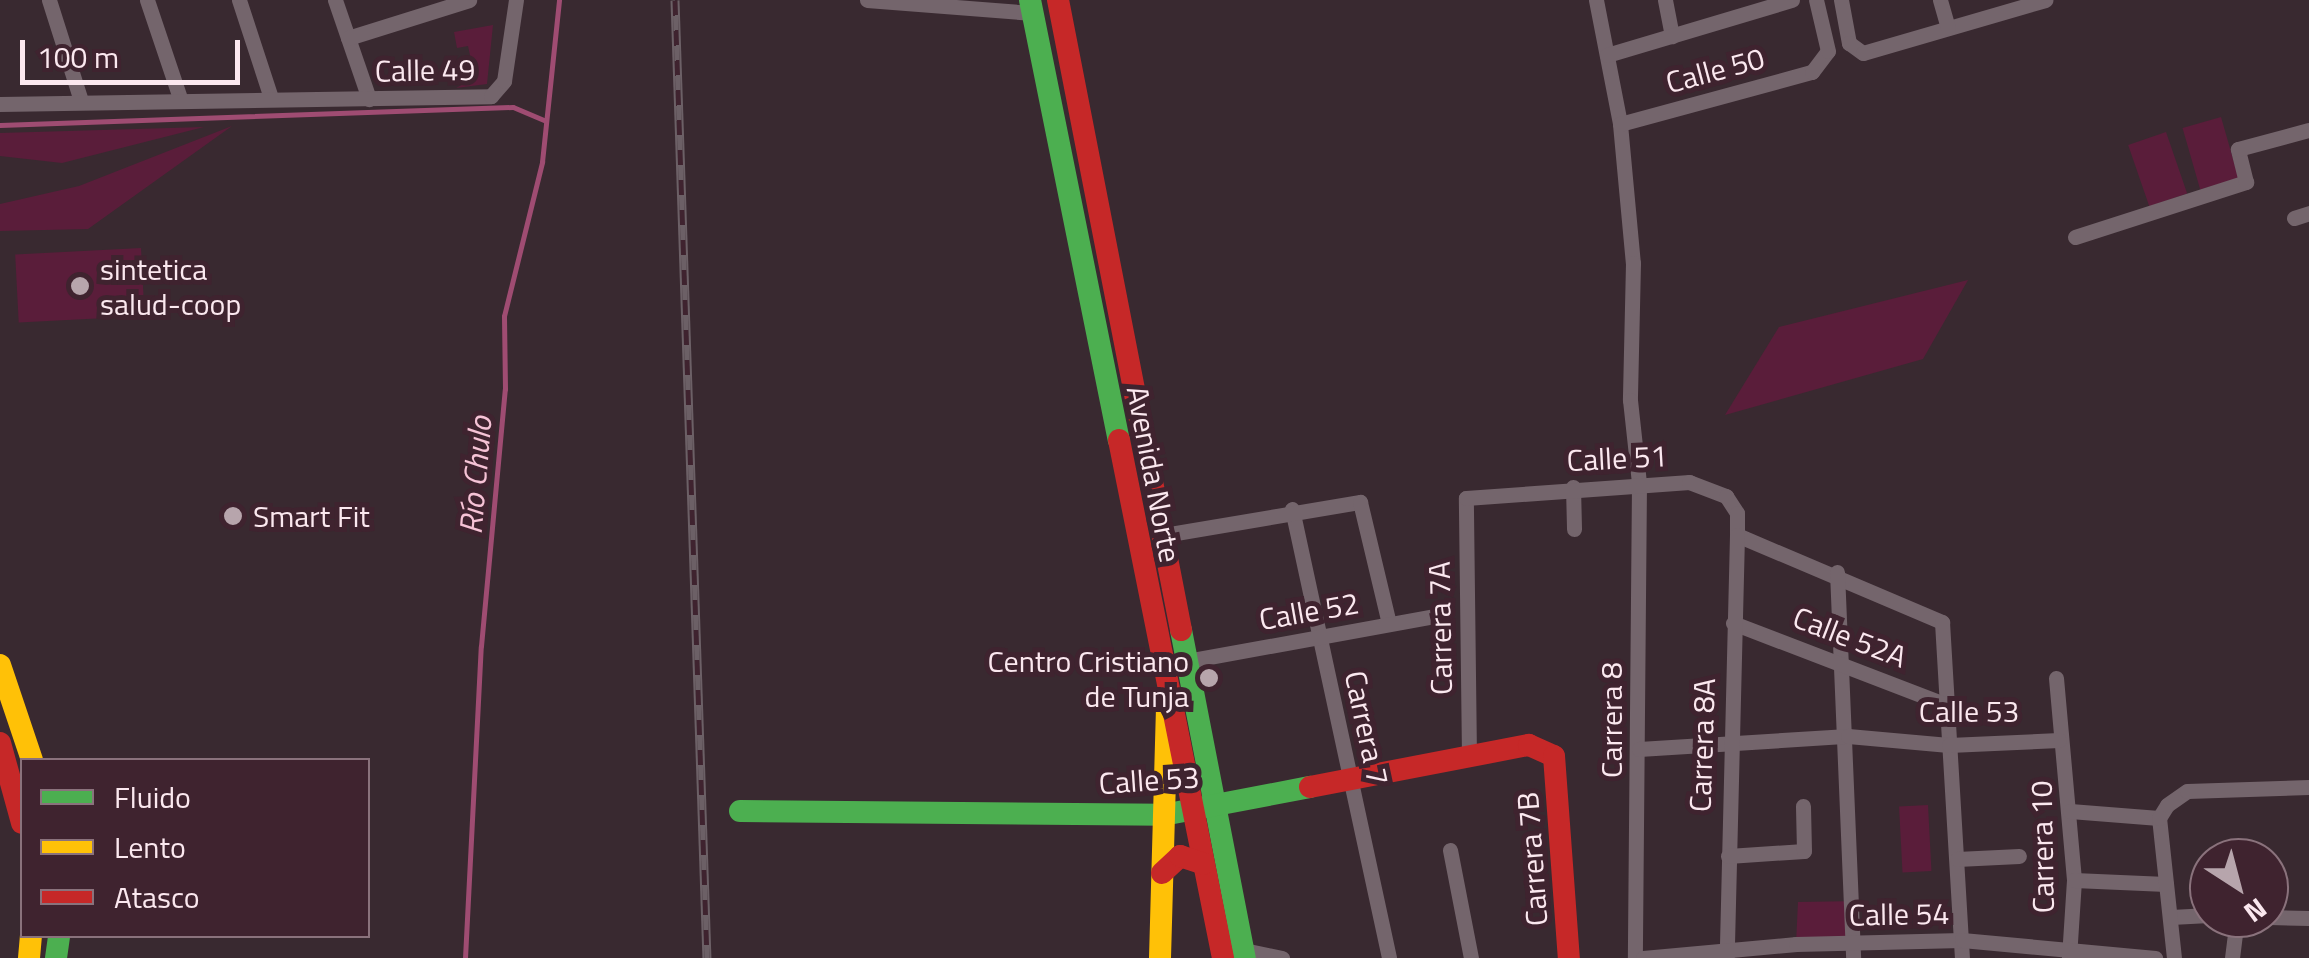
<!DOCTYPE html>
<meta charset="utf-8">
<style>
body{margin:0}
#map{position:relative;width:2309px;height:958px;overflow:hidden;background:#392930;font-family:"Titillium Web",sans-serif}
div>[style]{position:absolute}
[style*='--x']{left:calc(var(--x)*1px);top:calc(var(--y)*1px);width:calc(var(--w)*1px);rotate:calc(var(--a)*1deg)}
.green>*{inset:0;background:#5a1d3a;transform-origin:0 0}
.stream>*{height:5px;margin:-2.5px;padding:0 2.5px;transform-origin:2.5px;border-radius:2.5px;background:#9f4c72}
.street>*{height:15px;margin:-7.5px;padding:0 7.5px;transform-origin:7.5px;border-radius:7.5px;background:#74656c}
.fast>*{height:22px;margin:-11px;padding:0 11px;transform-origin:11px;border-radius:11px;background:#4caf50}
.slow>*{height:22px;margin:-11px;padding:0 11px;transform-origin:11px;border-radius:11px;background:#ffc107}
.jam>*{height:22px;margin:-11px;padding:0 11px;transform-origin:11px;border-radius:11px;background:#c62828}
.rail>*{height:9px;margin-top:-4.5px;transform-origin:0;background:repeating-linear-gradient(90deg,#3f232f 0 15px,#6c6066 0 30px);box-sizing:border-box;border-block:2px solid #6c6066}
.dots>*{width:28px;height:28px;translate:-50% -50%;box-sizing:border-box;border:5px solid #3f232f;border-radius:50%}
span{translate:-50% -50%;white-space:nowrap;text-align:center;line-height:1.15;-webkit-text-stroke:10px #3f232f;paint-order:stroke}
.street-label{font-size:30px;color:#fbe8ef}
.poi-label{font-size:30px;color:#fbe8ef}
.left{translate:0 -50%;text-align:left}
.right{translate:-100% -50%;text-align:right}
.water-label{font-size:32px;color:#f6c3d6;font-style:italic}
.legend{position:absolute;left:20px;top:758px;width:350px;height:180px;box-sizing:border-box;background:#3f232f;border:2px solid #8a727c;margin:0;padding:12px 18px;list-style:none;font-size:30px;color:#fbe8ef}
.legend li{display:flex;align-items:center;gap:20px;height:50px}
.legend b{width:50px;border:2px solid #8a727c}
.north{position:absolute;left:2189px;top:838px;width:100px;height:100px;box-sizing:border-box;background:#3f232f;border:2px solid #8a727c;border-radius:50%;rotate:144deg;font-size:28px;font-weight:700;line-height:40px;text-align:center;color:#fbe8ef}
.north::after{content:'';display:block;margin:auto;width:35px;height:45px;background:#b7a5ac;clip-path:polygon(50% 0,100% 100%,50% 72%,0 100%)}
.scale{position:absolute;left:20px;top:40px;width:220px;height:45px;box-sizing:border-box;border:5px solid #fbe8ef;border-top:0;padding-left:12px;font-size:30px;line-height:35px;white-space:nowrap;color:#fbe8ef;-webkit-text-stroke:8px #3f232f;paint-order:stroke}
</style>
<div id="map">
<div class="green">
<div style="clip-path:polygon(493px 25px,487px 84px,456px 88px,475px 78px,468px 46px,457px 48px,454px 32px)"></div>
<div style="left:2221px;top:117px;width:64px;height:40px;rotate:74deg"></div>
<div style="clip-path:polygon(232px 126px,88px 229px,0 231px,0 204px,79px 186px)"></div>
<div style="clip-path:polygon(204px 127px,62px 163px,0 156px,0 133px)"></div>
<div style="left:2166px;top:132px;width:65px;height:40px;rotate:71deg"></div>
<div style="left:141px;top:248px;width:68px;height:126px;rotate:87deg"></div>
<div style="clip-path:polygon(1968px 280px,1923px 359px,1725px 415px,1779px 327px)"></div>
<div style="left:1928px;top:805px;width:66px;height:29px;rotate:87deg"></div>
<div style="clip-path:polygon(1861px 901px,1852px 943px,1796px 944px,1798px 902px)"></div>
</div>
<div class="stream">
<div style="--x:0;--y:125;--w:513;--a:-2.01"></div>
<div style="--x:513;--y:107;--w:34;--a:23"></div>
<div style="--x:465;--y:958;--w:312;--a:-87.1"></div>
<div style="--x:481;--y:646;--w:258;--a:-84.7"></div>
<div style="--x:505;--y:389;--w:73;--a:-90.8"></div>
<div style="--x:504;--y:316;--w:159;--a:-76.1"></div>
<div style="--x:542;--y:162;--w:163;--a:-84"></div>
</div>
<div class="street">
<div style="--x:49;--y:0;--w:106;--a:72.4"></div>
<div style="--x:147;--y:0;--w:103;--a:71.4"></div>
<div style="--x:239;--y:0;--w:103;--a:71.9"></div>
<div style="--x:335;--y:0;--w:105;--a:71"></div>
<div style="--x:867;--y:0;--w:167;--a:4.5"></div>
<div style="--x:1596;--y:0;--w:126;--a:79"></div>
<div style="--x:1620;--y:124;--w:140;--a:84.7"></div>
<div style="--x:1633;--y:263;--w:137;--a:91.3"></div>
<div style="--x:1630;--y:400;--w:83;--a:83.8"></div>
<div style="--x:1639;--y:483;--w:475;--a:90.5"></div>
<div style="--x:1665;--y:0;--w:37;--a:79"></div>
<div style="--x:1841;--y:0;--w:44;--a:79.5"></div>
<div style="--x:1849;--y:43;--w:17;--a:36"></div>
<div style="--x:1863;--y:53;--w:190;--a:-16.2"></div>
<div style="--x:1940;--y:0;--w:29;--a:74"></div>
<div style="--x:348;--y:38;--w:127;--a:-17.4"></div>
<div style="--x:1607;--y:55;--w:193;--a:-16.6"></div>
<div style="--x:0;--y:104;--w:491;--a:-0.9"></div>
<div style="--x:491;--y:96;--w:20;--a:-49"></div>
<div style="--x:504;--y:81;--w:82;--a:-81.6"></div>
<div style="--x:1620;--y:124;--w:199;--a:-15.2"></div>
<div style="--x:1812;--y:72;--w:26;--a:-53"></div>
<div style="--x:1828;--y:51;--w:52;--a:-103.2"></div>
<div style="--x:2294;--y:218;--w:16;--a:-18"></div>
<div style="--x:2075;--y:237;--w:180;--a:-17.8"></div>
<div style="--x:2246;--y:182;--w:34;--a:-104"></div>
<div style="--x:2238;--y:149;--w:73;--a:-15"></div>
<div style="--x:1573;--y:487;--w:42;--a:88.6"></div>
<div style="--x:1292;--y:509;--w:459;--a:77.8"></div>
<div style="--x:1164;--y:535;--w:199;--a:-9.6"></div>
<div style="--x:1360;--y:502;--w:125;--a:76.6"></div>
<div style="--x:1737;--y:535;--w:223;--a:23"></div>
<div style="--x:1942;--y:622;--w:337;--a:86.6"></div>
<div style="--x:1837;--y:572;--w:386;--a:87.6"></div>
<div style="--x:1733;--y:623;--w:229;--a:21"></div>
<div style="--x:1187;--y:661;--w:258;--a:-10.3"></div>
<div style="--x:2056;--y:678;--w:203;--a:84.9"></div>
<div style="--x:2074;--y:880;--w:78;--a:93.7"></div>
<div style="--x:1639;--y:749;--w:209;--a:-3.6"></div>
<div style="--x:1848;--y:736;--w:101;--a:5.1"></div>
<div style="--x:1949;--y:745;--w:110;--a:-2.6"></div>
<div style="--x:1469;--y:757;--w:259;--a:-90.7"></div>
<div style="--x:1466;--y:498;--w:224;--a:-4.1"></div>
<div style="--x:1689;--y:482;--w:40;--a:21"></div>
<div style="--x:1726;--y:496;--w:20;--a:57"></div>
<div style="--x:1737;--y:513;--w:22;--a:90"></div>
<div style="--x:1737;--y:535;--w:423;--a:91.4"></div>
<div style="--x:2070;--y:811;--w:89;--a:4.5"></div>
<div style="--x:2237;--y:849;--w:9;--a:84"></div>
<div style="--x:1450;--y:850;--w:110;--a:79"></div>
<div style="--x:1728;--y:856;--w:76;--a:-3.8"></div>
<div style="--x:1804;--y:851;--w:45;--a:-91.3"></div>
<div style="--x:1957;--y:859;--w:62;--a:-2.8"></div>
<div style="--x:2074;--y:880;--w:92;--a:2.5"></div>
<div style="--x:2171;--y:917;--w:38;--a:-3"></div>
<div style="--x:2269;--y:917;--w:40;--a:1.4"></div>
<div style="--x:1244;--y:950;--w:39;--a:12"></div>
<div style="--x:1643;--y:958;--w:154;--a:-5.2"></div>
<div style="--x:1796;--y:944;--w:166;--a:-1.4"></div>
<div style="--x:1962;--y:940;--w:194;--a:5.3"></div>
<div style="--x:2174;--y:958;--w:141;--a:-96.1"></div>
<div style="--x:2159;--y:818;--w:15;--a:-58"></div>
<div style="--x:2167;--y:805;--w:24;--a:-35"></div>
<div style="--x:2187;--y:791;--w:122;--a:-1.9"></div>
<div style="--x:2232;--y:958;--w:40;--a:-82.9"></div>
</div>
<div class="fast">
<div style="--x:1030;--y:0;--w:449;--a:78.6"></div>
<div style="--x:1181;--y:630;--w:334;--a:79"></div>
<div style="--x:740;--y:811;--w:423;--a:0.5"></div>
<div style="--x:1163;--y:815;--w:150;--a:-10.8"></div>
<div style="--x:56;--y:958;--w:22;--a:-82"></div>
</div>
<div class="slow">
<div style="--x:0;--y:665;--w:100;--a:71.4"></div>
<div style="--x:29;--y:958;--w:22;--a:-85"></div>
<div style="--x:1160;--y:958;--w:246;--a:-88.4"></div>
</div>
<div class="jam">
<div style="--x:1058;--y:0;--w:642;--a:78.95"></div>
<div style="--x:1119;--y:440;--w:528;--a:78.65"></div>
<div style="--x:0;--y:743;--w:83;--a:74.6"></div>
<div style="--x:1310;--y:787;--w:223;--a:-10.9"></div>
<div style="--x:1529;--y:745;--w:27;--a:24"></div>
<div style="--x:1554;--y:756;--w:203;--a:85.8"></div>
<div style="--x:1162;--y:873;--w:25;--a:-43"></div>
<div style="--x:1180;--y:856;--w:25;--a:18"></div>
</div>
<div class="rail">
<div style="--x:675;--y:0;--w:959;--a:88.09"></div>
</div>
<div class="dots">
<div style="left:80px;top:286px;background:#b7a5ac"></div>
<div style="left:233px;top:516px;background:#b7a5ac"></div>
<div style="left:1209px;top:678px;background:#b7a5ac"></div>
</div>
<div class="street-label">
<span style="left:425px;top:70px;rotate:-1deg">Calle 49</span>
<span style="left:1715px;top:70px;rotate:-15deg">Calle 50</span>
<span style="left:1617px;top:458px;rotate:-3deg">Calle 51</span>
<span style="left:1154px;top:474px;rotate:79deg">Avenida Norte</span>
<span style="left:1309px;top:611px;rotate:-10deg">Calle 52</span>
<span style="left:1440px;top:628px;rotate:-91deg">Carrera 7A</span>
<span style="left:1850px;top:637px;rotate:21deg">Calle 52A</span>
<span style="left:1969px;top:711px">Calle 53</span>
<span style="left:1611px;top:720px;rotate:-90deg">Carrera 8</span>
<span style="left:1367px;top:728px;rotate:78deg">Carrera 7</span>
<span style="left:1702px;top:745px;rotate:-88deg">Carrera 8A</span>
<span style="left:1149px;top:780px;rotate:-4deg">Calle 53</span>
<span style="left:2042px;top:847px;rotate:-91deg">Carrera 10</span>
<span style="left:1532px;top:859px;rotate:-94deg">Carrera 7B</span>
<span style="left:1899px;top:914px;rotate:-1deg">Calle 54</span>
</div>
<div class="poi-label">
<span class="left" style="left:100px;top:286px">sintetica<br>salud-coop</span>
<span class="left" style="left:253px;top:516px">Smart Fit</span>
<span class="right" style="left:1189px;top:678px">Centro Cristiano<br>de Tunja</span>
</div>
<div class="water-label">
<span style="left:475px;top:475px;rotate:-85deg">Río Chulo</span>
</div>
<ul class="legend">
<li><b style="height:12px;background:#4caf50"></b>Fluido</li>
<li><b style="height:12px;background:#ffc107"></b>Lento</li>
<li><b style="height:12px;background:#c62828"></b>Atasco</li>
</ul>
<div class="north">N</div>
<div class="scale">100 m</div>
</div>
